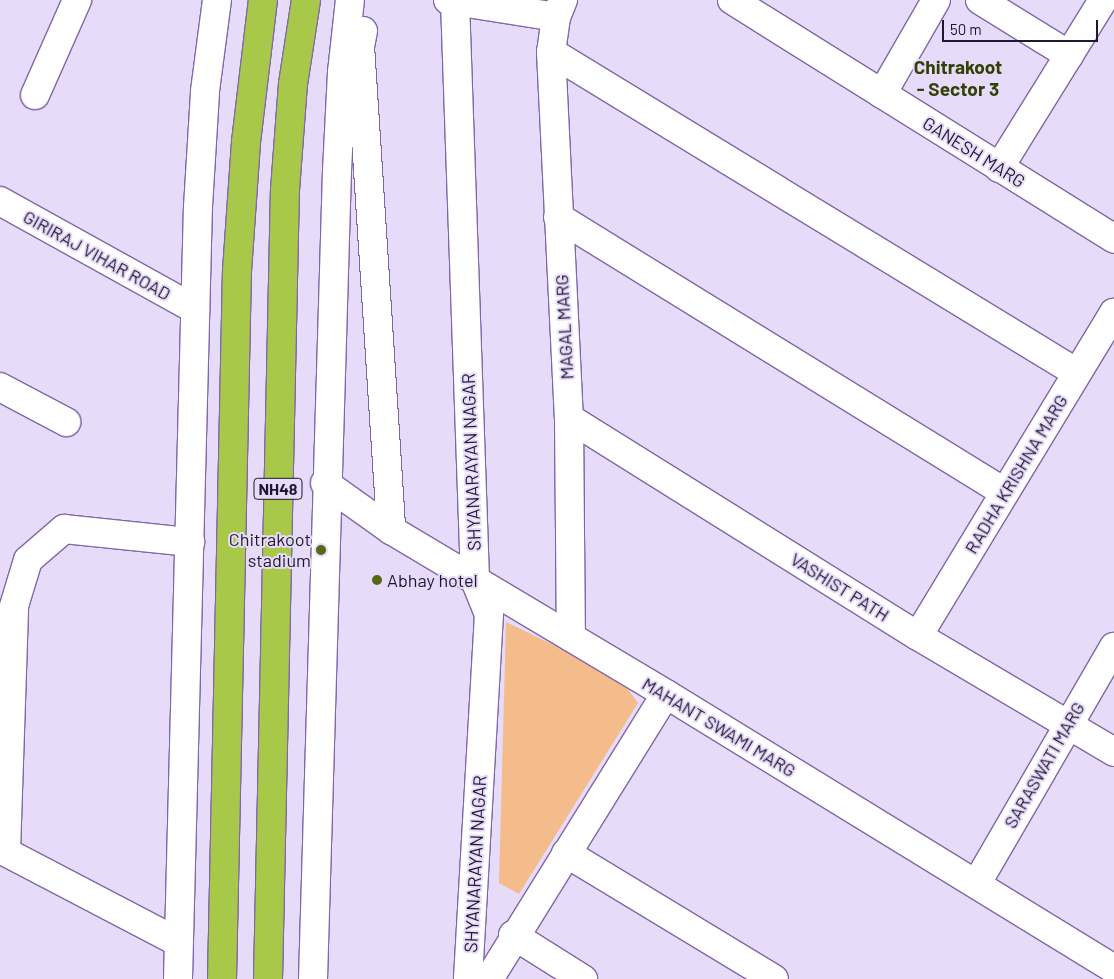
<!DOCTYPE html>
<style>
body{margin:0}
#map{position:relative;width:1114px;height:979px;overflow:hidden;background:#e6dbf8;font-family:Barlow,sans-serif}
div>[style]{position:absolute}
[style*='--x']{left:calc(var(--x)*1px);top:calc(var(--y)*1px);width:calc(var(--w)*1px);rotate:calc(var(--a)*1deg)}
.green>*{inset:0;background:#f4bc8a}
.roads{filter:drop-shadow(1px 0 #8267a7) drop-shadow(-1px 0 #8267a7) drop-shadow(0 1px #8267a7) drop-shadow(0 -1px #8267a7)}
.minor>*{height:28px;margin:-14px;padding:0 14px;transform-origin:14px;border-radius:14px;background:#fff}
.highway>*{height:28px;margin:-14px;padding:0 14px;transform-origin:14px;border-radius:14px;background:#a8c84a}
.dots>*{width:14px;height:14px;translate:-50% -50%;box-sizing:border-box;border:2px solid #e6dbf8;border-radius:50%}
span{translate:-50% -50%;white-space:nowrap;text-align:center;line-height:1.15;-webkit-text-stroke:4px #e6dbf8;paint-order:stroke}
.shield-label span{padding:1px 4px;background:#e6dbf8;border:1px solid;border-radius:4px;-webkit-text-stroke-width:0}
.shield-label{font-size:16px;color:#221730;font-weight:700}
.street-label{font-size:18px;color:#221730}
.poi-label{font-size:18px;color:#221730}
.right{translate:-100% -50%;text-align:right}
.left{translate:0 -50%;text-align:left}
.neighbourhood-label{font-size:19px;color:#323f05;font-weight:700}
.scale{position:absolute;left:942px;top:20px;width:156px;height:22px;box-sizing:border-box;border:2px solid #221730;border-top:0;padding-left:6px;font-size:15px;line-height:18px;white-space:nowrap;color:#221730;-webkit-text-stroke:4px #e6dbf8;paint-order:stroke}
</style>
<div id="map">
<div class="green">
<div style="clip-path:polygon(506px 622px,618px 676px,638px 703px,519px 894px,499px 883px)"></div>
</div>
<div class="roads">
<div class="minor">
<div style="--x:448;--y:0;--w:109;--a:8.9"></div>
<div style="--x:563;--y:0;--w:18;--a:112"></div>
<div style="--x:556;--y:17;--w:35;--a:98"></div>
<div style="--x:551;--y:52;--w:366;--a:87.2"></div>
<div style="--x:569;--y:418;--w:219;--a:89.5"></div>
<div style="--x:732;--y:0;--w:451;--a:32"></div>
<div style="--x:980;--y:0;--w:105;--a:31.7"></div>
<div style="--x:455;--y:1;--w:579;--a:88.02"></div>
<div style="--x:475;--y:580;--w:37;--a:68"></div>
<div style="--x:489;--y:614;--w:366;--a:93.3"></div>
<div style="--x:363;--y:31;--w:15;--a:101"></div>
<div style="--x:360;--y:46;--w:485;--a:86.3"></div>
<div style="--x:551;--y:52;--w:616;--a:31.39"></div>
<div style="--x:882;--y:94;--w:108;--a:-60.1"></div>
<div style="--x:35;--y:95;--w:104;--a:-66.1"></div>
<div style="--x:999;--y:168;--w:198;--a:-58.2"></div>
<div style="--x:0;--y:201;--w:223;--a:29"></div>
<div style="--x:558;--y:217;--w:524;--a:31.66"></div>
<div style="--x:0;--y:387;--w:75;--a:27.9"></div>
<div style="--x:569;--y:418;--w:411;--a:32"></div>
<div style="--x:918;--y:636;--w:228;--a:30.6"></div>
<div style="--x:325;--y:483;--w:81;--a:35.5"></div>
<div style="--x:391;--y:530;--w:320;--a:30.8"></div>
<div style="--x:666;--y:694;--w:526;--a:31.54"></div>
<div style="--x:918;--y:636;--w:378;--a:-58.8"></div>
<div style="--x:0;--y:849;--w:201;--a:27.6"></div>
<div style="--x:6;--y:852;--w:246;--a:-88.1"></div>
<div style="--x:14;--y:606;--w:48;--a:-73.1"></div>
<div style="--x:28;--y:560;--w:48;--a:-40.7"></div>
<div style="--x:64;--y:529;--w:127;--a:5.9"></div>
<div style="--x:566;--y:853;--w:243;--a:31.2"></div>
<div style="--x:977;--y:883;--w:273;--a:-59.9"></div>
<div style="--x:513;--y:935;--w:83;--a:32.2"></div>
<div style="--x:178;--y:979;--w:772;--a:-88.52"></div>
<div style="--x:198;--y:207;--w:116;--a:-86.5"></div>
<div style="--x:205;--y:91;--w:92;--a:-82.5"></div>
<div style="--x:313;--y:979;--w:808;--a:-88.3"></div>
<div style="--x:337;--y:171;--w:99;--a:-87.1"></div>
<div style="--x:342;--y:72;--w:72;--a:-83.7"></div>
<div style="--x:489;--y:979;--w:335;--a:-58.2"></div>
</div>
<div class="highway">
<div style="--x:222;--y:979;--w:708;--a:-88.79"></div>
<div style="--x:237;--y:271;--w:129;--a:-86"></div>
<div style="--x:246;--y:142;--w:143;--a:-83.2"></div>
<div style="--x:268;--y:979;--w:789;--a:-88.77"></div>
<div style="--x:285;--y:190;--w:106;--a:-85.7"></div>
<div style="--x:293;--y:84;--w:85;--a:-81.2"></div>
</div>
</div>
<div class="dots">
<div style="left:321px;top:550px;background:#546815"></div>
<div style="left:377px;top:580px;background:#546815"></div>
</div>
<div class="shield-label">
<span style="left:278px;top:489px">NH48</span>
</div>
<div class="street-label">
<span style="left:974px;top:152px;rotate:32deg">GANESH MARG</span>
<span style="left:97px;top:255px;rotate:29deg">GIRIRAJ VIHAR ROAD</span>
<span style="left:564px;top:327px;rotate:-93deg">MAGAL MARG</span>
<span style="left:471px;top:462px;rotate:-92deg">SHYANARAYAN NAGAR</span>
<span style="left:1016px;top:474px;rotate:-59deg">RADHA KRISHNA MARG</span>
<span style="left:840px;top:587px;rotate:32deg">VASHIST PATH</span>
<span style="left:719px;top:727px;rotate:31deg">MAHANT SWAMI MARG</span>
<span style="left:1044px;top:765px;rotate:-60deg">SARASWATI MARG</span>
<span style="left:475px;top:864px;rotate:-87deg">SHYANARAYAN NAGAR</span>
</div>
<div class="poi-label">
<span class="right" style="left:311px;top:550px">Chitrakoot<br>stadium</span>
<span class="left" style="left:387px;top:580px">Abhay hotel</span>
</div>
<div class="neighbourhood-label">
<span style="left:958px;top:78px">Chitrakoot<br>- Sector 3</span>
</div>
<div class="scale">50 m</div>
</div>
